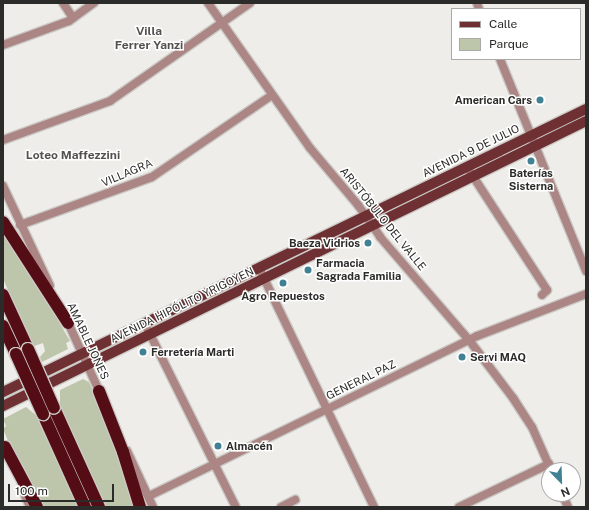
<!DOCTYPE html>
<meta charset="utf-8">
<style>
body{margin:0}
#map{position:relative;width:589px;height:510px;overflow:hidden;background:#eeede9;font-family:"Public Sans",sans-serif}
div>[style]{position:absolute}
[style*='--x']{left:calc(var(--x)*1px);top:calc(var(--y)*1px);width:calc(var(--w)*1px);rotate:calc(var(--a)*1deg)}
.green>*{inset:0;background:#bdc5aa}
.roads{filter:drop-shadow(1px 0 #cbcac6) drop-shadow(-1px 0 #cbcac6) drop-shadow(0 1px #cbcac6) drop-shadow(0 -1px #cbcac6)}
.minor>*{height:8px;margin:-4px;padding:0 4px;transform-origin:4px;border-radius:4px;background:#ab8684}
.tertiary>*{height:8px;margin:-4px;padding:0 4px;transform-origin:4px;border-radius:4px;background:#ab8684}
.primary>*{height:10px;margin:-5px;padding:0 5px;transform-origin:5px;border-radius:5px;background:#6e3032}
.motorway>*{height:12px;margin:-6px;padding:0 6px;transform-origin:6px;border-radius:6px;background:#550d15}
.bridges{filter:drop-shadow(1px 0 #cbcac6) drop-shadow(-1px 0 #cbcac6) drop-shadow(0 1px #cbcac6) drop-shadow(0 -1px #cbcac6)}
.motorway-bridge>*{height:12px;margin:-6px;padding:0 6px;transform-origin:6px;border-radius:6px;background:#550d15}
.dots>*{width:11px;height:11px;translate:-50% -50%;box-sizing:border-box;border:2px solid #fff;border-radius:50%}
span{translate:-50% -50%;white-space:nowrap;text-align:center;line-height:1.15;-webkit-text-stroke:3px #fff;paint-order:stroke}
.poi-label{font-size:11px;color:#2b2b29;font-weight:700}
.right{translate:-100% -50%;text-align:right}
.left{translate:0 -50%;text-align:left}
.street-label{font-size:11px;color:#2b2b29}
.neighbourhood-label{font-size:12px;color:#52514e;font-weight:700}
.frame{position:absolute;inset:0;border:4px solid #2b2b29;pointer-events:none}
.legend{position:absolute;left:451px;top:8px;width:130px;height:52px;box-sizing:border-box;background:#fff;border:1px solid #aaaaa9;margin:0;padding:5px 7px;list-style:none;font-size:12px;color:#2b2b29}
.legend li{display:flex;align-items:center;gap:8px;height:20px}
.legend b{width:20px;border:1px solid #aaaaa9}
.north{position:absolute;left:541px;top:462px;width:40px;height:40px;box-sizing:border-box;background:#fff;border:1px solid #aaaaa9;border-radius:50%;rotate:157deg;font-size:11px;font-weight:700;line-height:16px;text-align:center;color:#2b2b29}
.north::after{content:'';display:block;margin:auto;width:14px;height:18px;background:#408293;clip-path:polygon(50% 0,100% 100%,50% 72%,0 100%)}
.scale{position:absolute;left:8px;top:484px;width:106px;height:18px;box-sizing:border-box;border:2px solid #2b2b29;border-top:0;padding-left:5px;font-size:12px;line-height:14px;white-space:nowrap;color:#2b2b29;-webkit-text-stroke:3px #fff;paint-order:stroke}
</style>
<div id="map">
<div class="green">
<div style="clip-path:polygon(3px 226px,70px 341px,66px 343px,68px 349px,42px 362px,40px 357px,45px 351px,43px 343px,34px 346px,3px 279px)"></div>
<div style="clip-path:polygon(83px 379px,89px 382px,113px 436px,137px 507px,106px 507px,60px 405px,60px 390px)"></div>
<div style="clip-path:polygon(26px 407px,37px 416px,78px 507px,40px 507px,22px 473px,3px 429px,6px 426px,3px 419px)"></div>
</div>
<div class="roads">
<div class="minor">
<div style="--x:63;--y:3;--w:18;--a:56"></div>
<div style="--x:208;--y:3;--w:177;--a:54.9"></div>
<div style="--x:310;--y:148;--w:75;--a:49.9"></div>
<div style="--x:358;--y:205;--w:39;--a:55"></div>
<div style="--x:380;--y:237;--w:136;--a:49.2"></div>
<div style="--x:469;--y:340;--w:73;--a:52.8"></div>
<div style="--x:513;--y:398;--w:35;--a:57"></div>
<div style="--x:532;--y:427;--w:47;--a:66.2"></div>
<div style="--x:477;--y:3;--w:6;--a:72"></div>
<div style="--x:3;--y:45;--w:70;--a:-20"></div>
<div style="--x:69;--y:21;--w:31;--a:-36"></div>
<div style="--x:500;--y:59;--w:229;--a:67.9"></div>
<div style="--x:3;--y:140;--w:114;--a:-20"></div>
<div style="--x:110;--y:101;--w:171;--a:-35"></div>
<div style="--x:467;--y:167;--w:147;--a:57"></div>
<div style="--x:547;--y:290;--w:7;--a:135"></div>
<div style="--x:20;--y:225;--w:140;--a:-20"></div>
<div style="--x:152;--y:177;--w:145;--a:-34.3"></div>
<div style="--x:259;--y:268;--w:265;--a:64.3"></div>
<div style="--x:145;--y:324;--w:204;--a:63.6"></div>
<div style="--x:562;--y:494;--w:14;--a:65"></div>
<div style="--x:149;--y:496;--w:365;--a:-26"></div>
<div style="--x:477;--y:336;--w:117;--a:-21.1"></div>
<div style="--x:281;--y:507;--w:16;--a:-27"></div>
<div style="--x:459;--y:507;--w:100;--a:-25.5"></div>
</div>
<div class="tertiary">
<div style="--x:3;--y:186;--w:110;--a:64.8"></div>
<div style="--x:66;--y:318;--w:85;--a:65.6"></div>
<div style="--x:127;--y:451;--w:62;--a:65.1"></div>
<div style="--x:23;--y:491;--w:17;--a:66"></div>
</div>
<div class="primary">
<div style="--x:3;--y:392;--w:648;--a:-25.89"></div>
<div style="--x:3;--y:406;--w:649;--a:-26.05"></div>
</div>
<div class="motorway">
<div style="--x:3;--y:222;--w:120;--a:57.2"></div>
<div style="--x:3;--y:295;--w:60;--a:65.2"></div>
<div style="--x:3;--y:326;--w:31;--a:65"></div>
<div style="--x:99;--y:391;--w:66;--a:68.5"></div>
<div style="--x:123;--y:452;--w:58;--a:72.8"></div>
<div style="--x:54;--y:408;--w:109;--a:65.6"></div>
<div style="--x:43;--y:414;--w:102;--a:65.7"></div>
<div style="--x:5;--y:447;--w:68;--a:61.9"></div>
</div>
</div>
<div class="bridges">
<div class="motorway-bridge">
<div style="--x:28;--y:349;--w:64;--a:66.2"></div>
<div style="--x:16;--y:354;--w:66;--a:65.8"></div>
</div>
</div>
<div class="dots">
<div style="left:540px;top:100px;background:#408293"></div>
<div style="left:531px;top:161px;background:#408293"></div>
<div style="left:368px;top:243px;background:#408293"></div>
<div style="left:308px;top:270px;background:#408293"></div>
<div style="left:283px;top:283px;background:#408293"></div>
<div style="left:143px;top:352px;background:#408293"></div>
<div style="left:462px;top:357px;background:#408293"></div>
<div style="left:218px;top:446px;background:#408293"></div>
</div>
<div class="poi-label">
<span class="right" style="left:532px;top:100px">American Cars</span>
<span style="left:531px;top:180px">Baterías<br>Sisterna</span>
<span class="right" style="left:360px;top:243px">Baeza Vidrios</span>
<span class="left" style="left:316px;top:270px">Farmacia<br>Sagrada Familia</span>
<span style="left:283px;top:296px">Agro Repuestos</span>
<span class="left" style="left:151px;top:352px">Ferretería Marti</span>
<span class="left" style="left:470px;top:357px">Servi MAQ</span>
<span class="left" style="left:226px;top:446px">Almacén</span>
</div>
<div class="street-label">
<span style="left:471px;top:151px;rotate:-26deg">AVENIDA 9 DE JULIO</span>
<span style="left:127px;top:173px;rotate:-23deg">VILLAGRA</span>
<span style="left:383px;top:219px;rotate:51deg">ARISTÓBULO DEL VALLE</span>
<span style="left:182px;top:305px;rotate:-26deg">AVENIDA HIPÓLITO YRIGOYEN</span>
<span style="left:88px;top:341px;rotate:65deg">AMABLE JONES</span>
<span style="left:361px;top:380px;rotate:-26deg">GENERAL PAZ</span>
</div>
<div class="neighbourhood-label">
<span style="left:149px;top:39px">Villa<br>Ferrer Yanzi</span>
<span style="left:73px;top:156px">Loteo Maffezzini</span>
</div>
<div class="frame"></div>
<ul class="legend">
<li><b style="height:5px;background:#6e3032"></b>Calle</li>
<li><b style="height:11px;background:#bdc5aa"></b>Parque</li>
</ul>
<div class="north">N</div>
<div class="scale">100 m</div>
</div>
